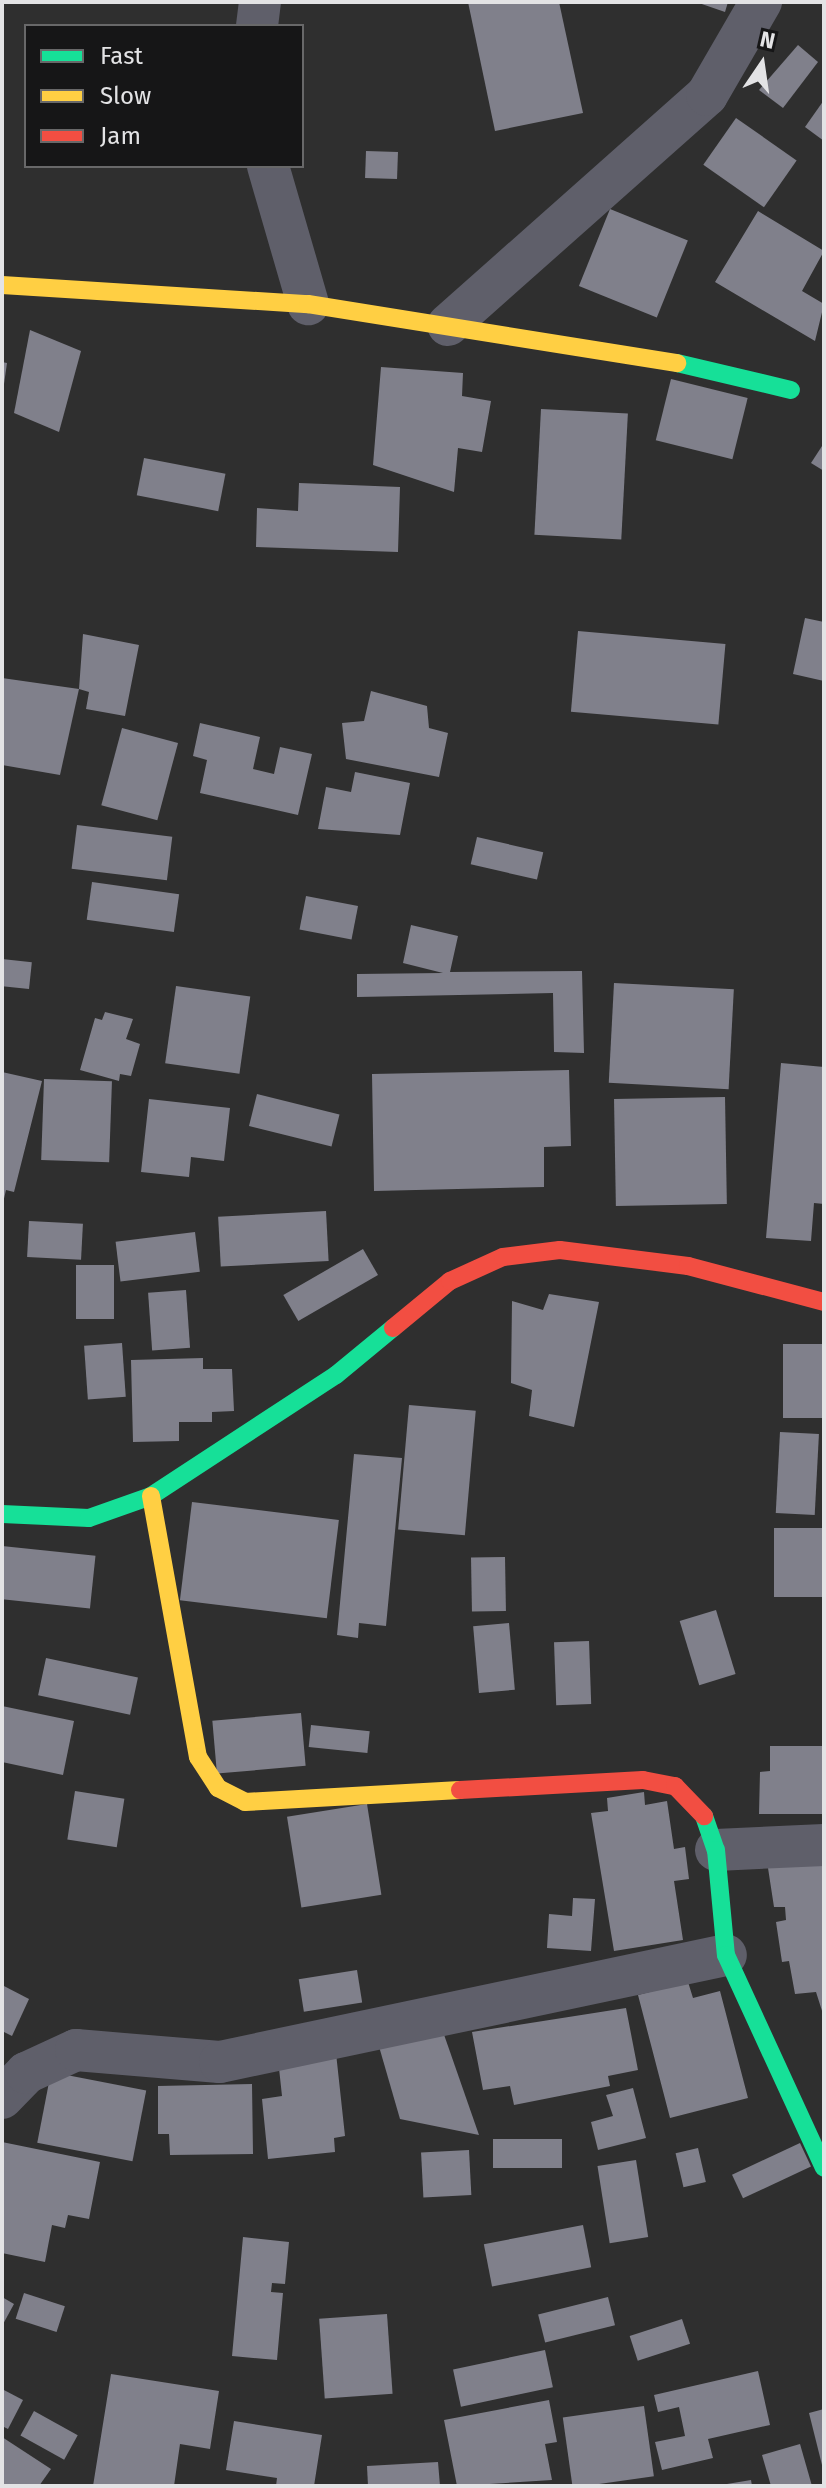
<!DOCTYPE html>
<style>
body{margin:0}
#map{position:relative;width:826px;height:2488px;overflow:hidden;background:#2f2f2f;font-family:"Fira Sans",sans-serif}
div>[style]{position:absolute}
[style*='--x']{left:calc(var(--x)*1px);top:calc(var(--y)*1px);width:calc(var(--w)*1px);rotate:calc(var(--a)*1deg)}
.building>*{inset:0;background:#80808b;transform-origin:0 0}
.street>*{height:42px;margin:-21px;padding:0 21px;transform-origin:21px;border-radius:21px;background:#5f5f6a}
.fast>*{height:18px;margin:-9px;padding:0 9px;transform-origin:9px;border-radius:9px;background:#16e098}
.slow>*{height:18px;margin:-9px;padding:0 9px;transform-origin:9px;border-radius:9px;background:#ffcf43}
.jam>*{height:18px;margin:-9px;padding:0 9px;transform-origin:9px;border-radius:9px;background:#f24e42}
span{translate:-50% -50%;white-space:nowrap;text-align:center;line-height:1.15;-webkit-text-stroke:8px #161617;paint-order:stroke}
.frame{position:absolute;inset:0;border:4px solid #e3e3e5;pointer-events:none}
.legend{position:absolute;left:24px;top:24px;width:280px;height:144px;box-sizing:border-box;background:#161617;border:2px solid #686869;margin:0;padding:10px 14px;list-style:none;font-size:24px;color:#e3e3e5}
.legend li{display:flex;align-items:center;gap:16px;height:40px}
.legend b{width:40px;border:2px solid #686869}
.north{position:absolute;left:722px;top:24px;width:80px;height:80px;-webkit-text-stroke:6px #161617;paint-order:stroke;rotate:13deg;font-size:22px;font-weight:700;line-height:32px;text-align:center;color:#e3e3e5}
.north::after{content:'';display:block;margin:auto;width:28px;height:36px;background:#e3e3e5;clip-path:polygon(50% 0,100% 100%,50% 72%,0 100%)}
</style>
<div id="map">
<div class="building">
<div style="clip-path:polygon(468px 2px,559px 2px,583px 113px,495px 131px)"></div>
<div style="clip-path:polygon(696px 2px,728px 2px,725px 12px)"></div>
<div style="clip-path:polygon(798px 45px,818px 62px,783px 108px,759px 90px)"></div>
<div style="clip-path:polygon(824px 100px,824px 141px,805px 127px)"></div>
<div style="left:736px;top:118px;width:74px;height:57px;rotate:35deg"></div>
<div style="left:366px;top:151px;width:32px;height:27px;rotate:2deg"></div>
<div style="left:610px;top:209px;width:84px;height:83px;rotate:22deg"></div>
<div style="clip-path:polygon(758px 211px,824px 251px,802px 291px,824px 304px,815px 341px,715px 282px)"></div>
<div style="clip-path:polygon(30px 330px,81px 351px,59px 432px,14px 413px)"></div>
<div style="clip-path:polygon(2px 362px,7px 363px,4px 384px,2px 384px)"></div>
<div style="clip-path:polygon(381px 367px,463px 373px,462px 396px,491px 401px,482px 452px,458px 448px,454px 492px,373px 465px)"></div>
<div style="left:671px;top:379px;width:79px;height:63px;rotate:14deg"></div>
<div style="left:541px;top:409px;width:87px;height:126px;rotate:3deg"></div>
<div style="clip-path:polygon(824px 443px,824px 471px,811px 463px)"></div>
<div style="left:144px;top:458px;width:83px;height:38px;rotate:11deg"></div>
<div style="clip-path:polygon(299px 483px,400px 487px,398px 552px,256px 547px,257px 508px,298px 511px)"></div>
<div style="clip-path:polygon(805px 618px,824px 622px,824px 681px,793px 674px)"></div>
<div style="left:578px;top:631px;width:148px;height:81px;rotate:5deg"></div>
<div style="clip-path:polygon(83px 634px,139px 645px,125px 716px,86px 709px,89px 692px,79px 689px)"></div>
<div style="clip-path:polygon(2px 678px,79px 689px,60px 775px,2px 765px)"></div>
<div style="clip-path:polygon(371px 691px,427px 706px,429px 728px,448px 733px,439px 777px,346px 759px,342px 723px,364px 721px)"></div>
<div style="clip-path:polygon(200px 723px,260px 737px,253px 769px,274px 774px,280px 747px,312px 754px,298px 815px,200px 793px,207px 760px,193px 756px)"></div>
<div style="left:122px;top:728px;width:58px;height:80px;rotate:15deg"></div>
<div style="clip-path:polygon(355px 772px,410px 783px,400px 835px,318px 829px,326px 787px,351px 792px)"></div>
<div style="left:77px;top:825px;width:96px;height:44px;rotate:7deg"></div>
<div style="left:477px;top:837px;width:68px;height:28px;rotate:13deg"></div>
<div style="left:92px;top:882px;width:88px;height:38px;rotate:8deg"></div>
<div style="left:306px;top:896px;width:53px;height:34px;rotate:11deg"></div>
<div style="clip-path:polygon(411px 925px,458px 936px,450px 972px,582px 971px,584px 1053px,554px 1052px,553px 993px,357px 997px,357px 974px,443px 973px,403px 963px)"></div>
<div style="left:2px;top:959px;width:30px;height:27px;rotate:6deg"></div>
<div style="left:614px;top:983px;width:120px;height:100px;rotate:3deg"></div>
<div style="left:176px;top:986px;width:75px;height:78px;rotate:8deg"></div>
<div style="clip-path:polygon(105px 1012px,133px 1019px,126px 1039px,140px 1044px,131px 1076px,120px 1074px,119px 1081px,80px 1070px,95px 1018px,102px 1020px)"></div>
<div style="clip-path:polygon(781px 1063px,824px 1067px,824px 1204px,814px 1203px,811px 1241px,766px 1238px)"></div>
<div style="clip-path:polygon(569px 1070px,571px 1146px,544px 1147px,544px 1187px,374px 1191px,372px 1074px)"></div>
<div style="clip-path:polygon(2px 1072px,42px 1081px,14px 1192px,6px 1190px,3px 1203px)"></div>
<div style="left:44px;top:1079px;width:68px;height:81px;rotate:2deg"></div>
<div style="left:257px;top:1094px;width:85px;height:33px;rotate:14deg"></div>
<div style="left:725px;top:1097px;width:107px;height:111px;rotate:89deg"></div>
<div style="clip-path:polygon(149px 1099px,230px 1108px,224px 1161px,191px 1157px,189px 1177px,141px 1172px)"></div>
<div style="left:326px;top:1211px;width:50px;height:108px;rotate:87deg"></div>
<div style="left:29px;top:1221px;width:54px;height:36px;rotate:3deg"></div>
<div style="left:195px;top:1232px;width:40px;height:80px;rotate:83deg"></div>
<div style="left:363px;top:1249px;width:30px;height:92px;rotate:60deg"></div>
<div style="left:76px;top:1265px;width:38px;height:54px"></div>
<div style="left:186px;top:1290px;width:58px;height:38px;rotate:86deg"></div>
<div style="clip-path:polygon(549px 1294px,599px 1302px,574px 1427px,529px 1416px,532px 1390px,511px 1383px,512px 1301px,543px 1310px)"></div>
<div style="left:122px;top:1343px;width:54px;height:38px;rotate:86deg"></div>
<div style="left:783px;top:1344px;width:41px;height:74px"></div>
<div style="clip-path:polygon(203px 1358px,203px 1369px,232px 1369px,234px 1411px,212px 1412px,212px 1422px,179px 1422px,179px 1441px,133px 1442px,131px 1360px)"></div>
<div style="left:409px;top:1405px;width:67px;height:125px;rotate:5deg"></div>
<div style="left:780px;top:1432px;width:39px;height:81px;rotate:3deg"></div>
<div style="clip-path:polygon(354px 1454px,402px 1458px,386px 1626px,359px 1623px,358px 1638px,337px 1635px)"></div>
<div style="left:192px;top:1502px;width:148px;height:99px;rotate:7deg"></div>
<div style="left:774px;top:1528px;width:50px;height:69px"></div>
<div style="left:2px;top:1546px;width:94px;height:53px;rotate:6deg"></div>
<div style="left:505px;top:1557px;width:54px;height:34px;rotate:89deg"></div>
<div style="left:716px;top:1610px;width:67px;height:38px;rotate:73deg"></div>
<div style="left:509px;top:1623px;width:67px;height:36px;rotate:85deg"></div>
<div style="left:589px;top:1641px;width:63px;height:35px;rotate:88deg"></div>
<div style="left:46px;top:1658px;width:94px;height:38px;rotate:12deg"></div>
<div style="clip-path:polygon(2px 1706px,74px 1721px,63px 1775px,2px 1762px)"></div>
<div style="left:301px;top:1713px;width:53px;height:89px;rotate:85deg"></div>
<div style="left:311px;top:1725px;width:59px;height:22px;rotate:6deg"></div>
<div style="clip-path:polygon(770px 1746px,824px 1746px,824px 1814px,759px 1814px,760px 1772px,770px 1771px)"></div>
<div style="left:75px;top:1791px;width:50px;height:49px;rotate:9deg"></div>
<div style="clip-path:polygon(644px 1792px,645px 1805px,667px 1801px,674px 1849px,685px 1847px,689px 1879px,674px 1881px,683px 1940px,614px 1951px,591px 1813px,608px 1811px,607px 1798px)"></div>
<div style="left:367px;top:1804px;width:92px;height:81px;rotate:81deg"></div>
<div style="clip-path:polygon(824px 1863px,824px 2014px,823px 2014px,816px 1992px,795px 1994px,789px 1961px,782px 1962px,776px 1922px,786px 1920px,785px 1907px,774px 1907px,768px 1868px)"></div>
<div style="clip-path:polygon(573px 1898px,595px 1899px,591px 1951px,547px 1948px,549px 1914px,572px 1916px)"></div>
<div style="left:357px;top:1970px;width:33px;height:59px;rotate:81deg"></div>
<div style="clip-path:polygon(688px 1982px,693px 1998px,720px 1991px,748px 2098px,670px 2118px,638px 1995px)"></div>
<div style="clip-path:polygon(2px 1985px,29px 1999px,12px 2036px,2px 2031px)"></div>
<div style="clip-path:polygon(626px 2008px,638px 2070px,608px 2076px,610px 2086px,514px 2105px,510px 2086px,483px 2090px,472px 2032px)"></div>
<div style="clip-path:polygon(441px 2026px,479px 2135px,400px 2119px,378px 2043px)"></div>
<div style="clip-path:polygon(336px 2053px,345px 2136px,334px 2138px,335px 2152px,268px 2159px,262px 2099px,282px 2096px,278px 2059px)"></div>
<div style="left:51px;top:2072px;width:97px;height:72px;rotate:11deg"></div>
<div style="clip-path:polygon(252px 2084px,253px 2154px,170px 2155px,169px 2134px,158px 2134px,158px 2086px)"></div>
<div style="clip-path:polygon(633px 2088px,646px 2138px,598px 2150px,591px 2122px,613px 2116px,606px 2095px)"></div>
<div style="left:562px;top:2139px;width:29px;height:69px;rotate:90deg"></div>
<div style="clip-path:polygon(2px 2142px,100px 2162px,89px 2219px,68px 2215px,65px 2228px,52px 2225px,45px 2262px,2px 2253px)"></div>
<div style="left:800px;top:2143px;width:26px;height:75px;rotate:65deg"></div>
<div style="left:698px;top:2148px;width:35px;height:23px;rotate:77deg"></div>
<div style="left:469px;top:2150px;width:45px;height:48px;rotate:87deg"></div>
<div style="left:636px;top:2160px;width:78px;height:39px;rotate:81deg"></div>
<div style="left:583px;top:2225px;width:43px;height:101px;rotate:79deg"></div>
<div style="clip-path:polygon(243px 2237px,289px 2242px,285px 2284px,272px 2283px,271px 2292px,283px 2293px,277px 2360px,232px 2356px)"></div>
<div style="left:24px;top:2293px;width:43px;height:27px;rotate:18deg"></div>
<div style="clip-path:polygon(2px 2297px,14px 2304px,2px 2326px)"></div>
<div style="left:608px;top:2297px;width:29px;height:72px;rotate:76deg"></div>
<div style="left:387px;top:2314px;width:80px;height:68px;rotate:86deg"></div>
<div style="left:682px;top:2319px;width:26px;height:55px;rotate:72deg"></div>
<div style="left:545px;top:2350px;width:38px;height:94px;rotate:78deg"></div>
<div style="clip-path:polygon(758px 2371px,770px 2425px,708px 2439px,713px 2458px,662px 2470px,655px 2442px,685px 2436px,679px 2407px,658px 2412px,654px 2395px)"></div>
<div style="clip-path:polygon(111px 2374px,219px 2391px,210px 2449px,180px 2444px,174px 2486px,93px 2486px)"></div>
<div style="clip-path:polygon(2px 2389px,23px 2400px,8px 2429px,2px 2426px)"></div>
<div style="clip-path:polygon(549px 2400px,557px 2442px,545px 2444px,552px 2480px,457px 2486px,444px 2420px)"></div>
<div style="left:644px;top:2406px;width:71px;height:82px;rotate:82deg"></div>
<div style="clip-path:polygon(824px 2409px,824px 2469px,823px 2469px,809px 2413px)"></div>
<div style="left:34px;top:2411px;width:50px;height:28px;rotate:29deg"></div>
<div style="clip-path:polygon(234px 2421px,322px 2435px,314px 2486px,276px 2486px,277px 2478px,226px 2470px)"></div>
<div style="clip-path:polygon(2px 2437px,51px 2469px,39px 2486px,2px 2486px)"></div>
<div style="clip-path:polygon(800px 2444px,812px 2486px,771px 2486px,762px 2455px)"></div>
<div style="clip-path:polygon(438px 2462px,440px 2486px,368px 2486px,367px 2466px)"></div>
<div style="clip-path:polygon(751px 2480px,752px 2486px,727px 2486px,727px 2484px)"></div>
</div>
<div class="street">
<div style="--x:257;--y:26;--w:24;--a:-83"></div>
<div style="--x:268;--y:166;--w:144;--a:73.8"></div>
<div style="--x:448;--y:325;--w:346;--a:-41.6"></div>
<div style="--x:707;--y:95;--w:108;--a:-59.9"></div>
<div style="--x:716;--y:1850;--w:108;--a:-2.7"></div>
<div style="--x:2;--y:2098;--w:35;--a:-46"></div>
<div style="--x:26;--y:2073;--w:55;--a:-24.7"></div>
<div style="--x:76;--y:2050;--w:144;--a:4.8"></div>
<div style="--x:220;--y:2062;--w:517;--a:-11.94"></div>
</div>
<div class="fast">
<div style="--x:677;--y:363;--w:117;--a:13.3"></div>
<div style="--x:2;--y:1514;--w:87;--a:2.6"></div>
<div style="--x:89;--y:1518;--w:66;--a:-19.5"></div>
<div style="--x:151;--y:1496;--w:221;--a:-33.2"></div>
<div style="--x:336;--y:1375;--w:74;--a:-39.5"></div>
<div style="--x:704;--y:1816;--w:36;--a:71"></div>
<div style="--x:716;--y:1850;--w:105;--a:84.6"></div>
<div style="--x:726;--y:1955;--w:234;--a:65.3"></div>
</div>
<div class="slow">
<div style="--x:2;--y:285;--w:307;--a:3.6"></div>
<div style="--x:308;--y:304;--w:374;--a:9.1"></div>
<div style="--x:151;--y:1496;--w:265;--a:79.8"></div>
<div style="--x:198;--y:1757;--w:37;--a:57"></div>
<div style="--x:218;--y:1788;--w:30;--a:27"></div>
<div style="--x:245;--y:1802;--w:215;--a:-3.2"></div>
</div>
<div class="jam">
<div style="--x:393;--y:1328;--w:74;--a:-39.5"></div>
<div style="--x:450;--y:1281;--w:58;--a:-24.4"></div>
<div style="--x:503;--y:1257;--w:57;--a:-7"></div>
<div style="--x:560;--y:1250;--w:129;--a:7.1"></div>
<div style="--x:688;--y:1266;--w:141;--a:14.8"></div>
<div style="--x:460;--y:1790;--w:183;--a:-3.1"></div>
<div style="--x:643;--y:1780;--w:33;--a:11"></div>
<div style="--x:675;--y:1786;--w:42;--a:46"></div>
</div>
<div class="frame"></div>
<ul class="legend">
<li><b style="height:10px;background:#16e098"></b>Fast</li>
<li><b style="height:10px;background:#ffcf43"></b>Slow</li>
<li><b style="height:10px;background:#f24e42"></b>Jam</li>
</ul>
<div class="north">N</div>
</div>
